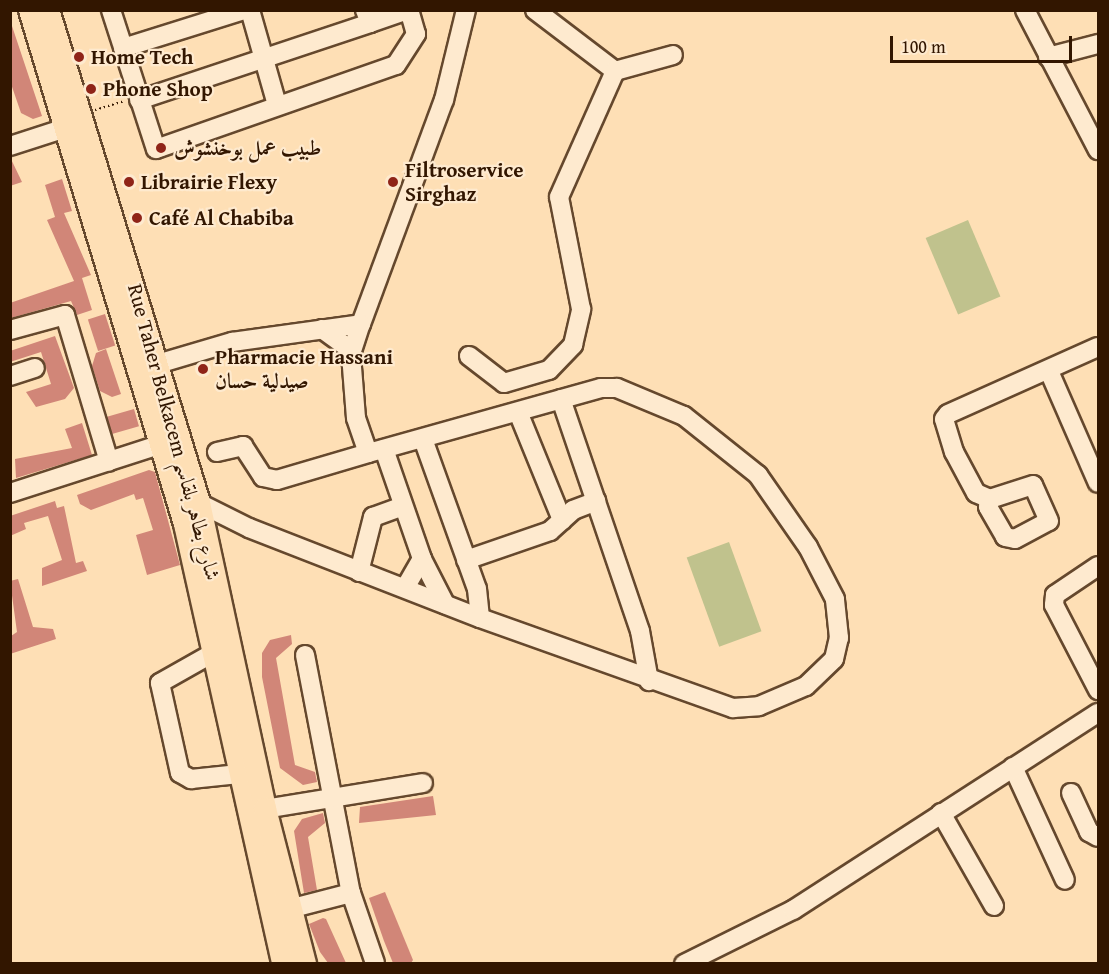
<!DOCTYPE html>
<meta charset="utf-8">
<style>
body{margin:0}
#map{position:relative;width:1109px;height:974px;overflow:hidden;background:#fedfb5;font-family:"Gentium Book Plus",Amiri,serif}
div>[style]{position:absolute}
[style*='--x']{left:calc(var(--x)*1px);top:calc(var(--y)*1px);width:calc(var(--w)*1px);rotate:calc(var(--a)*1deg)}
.green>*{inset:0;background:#c0c28d;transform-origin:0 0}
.building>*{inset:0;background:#d18678;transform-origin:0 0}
.path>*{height:2px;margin-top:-1px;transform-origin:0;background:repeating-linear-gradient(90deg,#321600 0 1.5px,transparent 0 4.5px)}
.roads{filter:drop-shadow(2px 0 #65482d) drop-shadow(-2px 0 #65482d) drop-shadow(0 2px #65482d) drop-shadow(0 -2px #65482d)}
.minor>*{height:18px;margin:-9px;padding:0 9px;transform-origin:9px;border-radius:9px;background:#feeacf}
.major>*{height:22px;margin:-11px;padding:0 11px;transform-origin:11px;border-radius:11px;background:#fedfb5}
.dots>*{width:16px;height:16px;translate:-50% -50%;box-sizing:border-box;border:3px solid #feeacf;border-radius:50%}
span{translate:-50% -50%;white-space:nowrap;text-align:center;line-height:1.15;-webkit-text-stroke:4.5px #feeacf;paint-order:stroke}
.poi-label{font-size:21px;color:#321600;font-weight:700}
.left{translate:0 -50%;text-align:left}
.street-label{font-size:21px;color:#321600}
.frame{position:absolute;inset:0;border:12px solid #321600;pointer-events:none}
.scale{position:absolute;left:890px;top:36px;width:182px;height:27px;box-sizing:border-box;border:3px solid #321600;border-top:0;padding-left:8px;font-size:18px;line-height:21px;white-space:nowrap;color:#321600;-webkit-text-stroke:4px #feeacf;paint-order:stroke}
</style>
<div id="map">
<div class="green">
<div style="left:968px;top:220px;width:83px;height:46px;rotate:67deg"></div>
<div style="left:729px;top:542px;width:95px;height:45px;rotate:70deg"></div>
</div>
<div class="building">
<div style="clip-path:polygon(12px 26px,42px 116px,33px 119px,21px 113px,10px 81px)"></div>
<div style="clip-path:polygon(10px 157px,22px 182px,10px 186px)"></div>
<div style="clip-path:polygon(62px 179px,72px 211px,64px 213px,91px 275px,82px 278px,92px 310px,77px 315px,71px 301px,11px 318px,10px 303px,74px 281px,47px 220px,55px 217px,45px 185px)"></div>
<div style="left:105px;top:314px;width:33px;height:18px;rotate:72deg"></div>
<div style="clip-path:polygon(55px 336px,74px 388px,65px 399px,36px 407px,26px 392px,51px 384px,41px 352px,10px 362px,10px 351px)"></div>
<div style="clip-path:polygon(106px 349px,121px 394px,112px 397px,100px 391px,92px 366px,96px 353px)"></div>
<div style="left:134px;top:409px;width:18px;height:28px;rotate:74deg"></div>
<div style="clip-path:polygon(82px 423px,92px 455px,16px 478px,15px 459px,72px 448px,65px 429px)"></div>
<div style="clip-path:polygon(149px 470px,155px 472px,180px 565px,147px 575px,136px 535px,153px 530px,143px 498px,136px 500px,134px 494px,91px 510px,80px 504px,77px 495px)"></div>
<div style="clip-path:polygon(55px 501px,57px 508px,64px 506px,76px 563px,83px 561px,87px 571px,42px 586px,42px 568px,62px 560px,48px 516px,24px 523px,26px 529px,10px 536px,10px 516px)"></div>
<div style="clip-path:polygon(18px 579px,33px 627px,53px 629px,56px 639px,10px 654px,11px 636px,17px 632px,10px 581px)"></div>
<div style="clip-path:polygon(291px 635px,292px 644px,276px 658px,295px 765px,315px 772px,317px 782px,303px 785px,280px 768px,262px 677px,262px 653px,270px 640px)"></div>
<div style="clip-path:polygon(433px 796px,436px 815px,359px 823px,360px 807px)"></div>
<div style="clip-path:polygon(323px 813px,325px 823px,308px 837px,317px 890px,304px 893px,294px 831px,302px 819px)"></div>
<div style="clip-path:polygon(385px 892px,413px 960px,411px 963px,393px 963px,384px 941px,369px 898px)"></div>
<div style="clip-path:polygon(323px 918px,326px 919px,346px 963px,328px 963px,320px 952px,309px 924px)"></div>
</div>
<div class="path">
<div style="--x:95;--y:110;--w:30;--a:-17"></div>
</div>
<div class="roads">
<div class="minor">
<div style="--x:111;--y:10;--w:146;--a:72.1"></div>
<div style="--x:156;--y:149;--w:254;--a:-19.3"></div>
<div style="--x:396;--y:65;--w:37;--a:-57"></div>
<div style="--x:416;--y:34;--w:25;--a:-106"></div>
<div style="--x:250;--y:10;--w:99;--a:74.1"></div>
<div style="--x:535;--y:10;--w:101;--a:37.3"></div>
<div style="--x:615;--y:71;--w:60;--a:-15.4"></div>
<div style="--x:1025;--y:10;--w:158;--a:62.5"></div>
<div style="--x:370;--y:23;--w:39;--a:-19"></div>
<div style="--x:123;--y:48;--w:127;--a:-17.4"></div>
<div style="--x:1048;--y:57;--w:52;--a:-14.6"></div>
<div style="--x:139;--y:100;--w:243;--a:-18.4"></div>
<div style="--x:370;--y:23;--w:14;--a:-111"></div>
<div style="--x:10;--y:146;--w:71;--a:-17.9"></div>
<div style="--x:322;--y:329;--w:37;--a:36"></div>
<div style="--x:10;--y:330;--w:57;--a:-15.3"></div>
<div style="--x:65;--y:315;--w:153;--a:73.3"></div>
<div style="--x:469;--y:356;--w:44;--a:37.6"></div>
<div style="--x:504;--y:383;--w:47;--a:-16.1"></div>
<div style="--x:549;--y:370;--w:35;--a:-46"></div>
<div style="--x:573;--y:345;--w:37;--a:-77"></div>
<div style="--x:581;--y:309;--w:114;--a:-101.1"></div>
<div style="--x:559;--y:197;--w:138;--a:-66"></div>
<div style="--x:144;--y:368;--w:92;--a:-16.5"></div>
<div style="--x:232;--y:342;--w:130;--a:-7.9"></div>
<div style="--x:361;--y:324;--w:239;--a:-69.7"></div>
<div style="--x:444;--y:100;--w:93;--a:-76.3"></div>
<div style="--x:1049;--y:371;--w:122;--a:66.4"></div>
<div style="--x:10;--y:376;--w:26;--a:-18"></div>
<div style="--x:561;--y:399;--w:245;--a:71.2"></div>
<div style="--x:640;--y:631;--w:51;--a:79.8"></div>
<div style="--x:518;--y:412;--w:117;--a:67.8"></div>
<div style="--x:423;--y:439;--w:159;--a:70.2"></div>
<div style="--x:477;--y:589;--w:29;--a:84"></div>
<div style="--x:384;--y:449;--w:116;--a:70.9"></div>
<div style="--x:217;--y:452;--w:27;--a:-13"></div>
<div style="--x:243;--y:446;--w:37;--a:57"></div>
<div style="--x:263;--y:477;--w:14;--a:12"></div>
<div style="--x:277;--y:480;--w:95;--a:-16.5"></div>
<div style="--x:10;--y:493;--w:160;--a:-17.9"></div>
<div style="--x:990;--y:499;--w:8;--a:104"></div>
<div style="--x:988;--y:507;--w:34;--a:60"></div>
<div style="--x:1005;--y:537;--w:10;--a:11"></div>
<div style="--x:1015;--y:539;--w:38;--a:-28"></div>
<div style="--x:1049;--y:521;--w:39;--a:-114"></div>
<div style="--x:1033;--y:485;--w:45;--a:162"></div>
<div style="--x:990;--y:499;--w:15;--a:-157"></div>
<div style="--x:976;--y:493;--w:47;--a:-118.2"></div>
<div style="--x:954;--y:452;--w:34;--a:-107"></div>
<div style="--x:944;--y:419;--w:6;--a:-51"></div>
<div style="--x:948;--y:414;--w:164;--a:-24.1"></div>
<div style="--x:199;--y:503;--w:56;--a:26.6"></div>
<div style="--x:249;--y:528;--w:248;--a:21.3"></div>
<div style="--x:480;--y:618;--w:269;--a:19.6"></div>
<div style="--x:733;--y:708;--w:26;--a:-4"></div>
<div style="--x:759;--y:706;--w:51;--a:-23.1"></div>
<div style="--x:806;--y:686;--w:39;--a:-44"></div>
<div style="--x:834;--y:659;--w:22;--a:-77"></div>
<div style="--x:839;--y:638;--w:39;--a:-96"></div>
<div style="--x:835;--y:599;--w:59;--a:-117.4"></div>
<div style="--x:808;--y:547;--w:88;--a:-124.8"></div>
<div style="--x:758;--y:475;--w:95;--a:-141.4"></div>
<div style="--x:684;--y:416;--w:73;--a:-157.3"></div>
<div style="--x:617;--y:388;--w:16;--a:180"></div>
<div style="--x:601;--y:388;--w:242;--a:164.4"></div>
<div style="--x:368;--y:453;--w:37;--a:-109"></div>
<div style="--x:356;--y:418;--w:64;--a:-94.5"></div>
<div style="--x:351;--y:354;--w:32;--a:-72"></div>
<div style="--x:466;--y:560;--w:89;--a:-19"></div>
<div style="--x:550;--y:531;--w:31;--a:-42"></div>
<div style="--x:573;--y:510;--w:25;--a:-21"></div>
<div style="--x:1098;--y:566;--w:52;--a:146"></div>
<div style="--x:1055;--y:595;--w:10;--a:96"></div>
<div style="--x:1054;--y:605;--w:96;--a:62.6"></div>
<div style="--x:359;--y:572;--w:57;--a:-75.7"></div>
<div style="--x:373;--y:517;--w:30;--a:-20"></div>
<div style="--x:405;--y:588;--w:34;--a:-60"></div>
<div style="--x:422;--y:559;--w:51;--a:62.9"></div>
<div style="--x:213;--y:653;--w:61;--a:150.5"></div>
<div style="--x:160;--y:683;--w:92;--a:77.5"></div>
<div style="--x:180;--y:773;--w:13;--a:29"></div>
<div style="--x:191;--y:779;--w:48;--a:-5.9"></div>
<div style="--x:305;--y:655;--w:242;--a:79.1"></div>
<div style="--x:351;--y:893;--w:74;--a:71.1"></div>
<div style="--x:1013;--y:767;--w:124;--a:65.3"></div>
<div style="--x:1071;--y:793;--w:43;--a:65.2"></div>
<div style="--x:1089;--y:832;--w:10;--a:29"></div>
<div style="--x:265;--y:809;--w:160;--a:-9.3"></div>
<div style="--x:941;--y:813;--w:107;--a:60.3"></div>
<div style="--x:289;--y:909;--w:64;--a:-14.5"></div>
<div style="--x:684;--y:964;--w:122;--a:-26.4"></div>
<div style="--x:793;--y:910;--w:363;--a:-32.9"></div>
</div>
<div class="major">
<div style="--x:30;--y:10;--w:537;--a:73.22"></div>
<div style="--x:185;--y:524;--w:451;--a:77.4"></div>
<div style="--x:48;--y:10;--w:516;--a:72.97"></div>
<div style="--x:199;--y:503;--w:313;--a:77.8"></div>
<div style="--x:265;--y:809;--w:160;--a:75.5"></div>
</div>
</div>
<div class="dots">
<div style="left:79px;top:57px;background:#8f2418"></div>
<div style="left:91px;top:89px;background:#8f2418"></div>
<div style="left:161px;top:148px;background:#8f2418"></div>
<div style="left:129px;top:182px;background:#8f2418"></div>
<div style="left:393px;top:182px;background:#8f2418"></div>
<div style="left:137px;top:218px;background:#8f2418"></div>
<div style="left:203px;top:369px;background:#8f2418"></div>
</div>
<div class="poi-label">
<span class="left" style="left:91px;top:57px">Home Tech</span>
<span class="left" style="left:103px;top:89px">Phone Shop</span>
<span class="left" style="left:174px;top:148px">طبيب عمل بوخنشوش</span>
<span class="left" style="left:405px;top:182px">Filtroservice<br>Sirghaz</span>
<span class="left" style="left:141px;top:182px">Librairie Flexy</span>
<span class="left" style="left:149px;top:218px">Café Al Chabiba</span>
<span class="left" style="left:215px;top:369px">Pharmacie Hassani<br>صيدلية حسان</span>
</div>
<div class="street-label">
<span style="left:174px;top:432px;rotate:75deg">Rue Taher Belkacem شارع بطاهر بلقاسم</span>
</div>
<div class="frame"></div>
<div class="scale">100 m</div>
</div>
